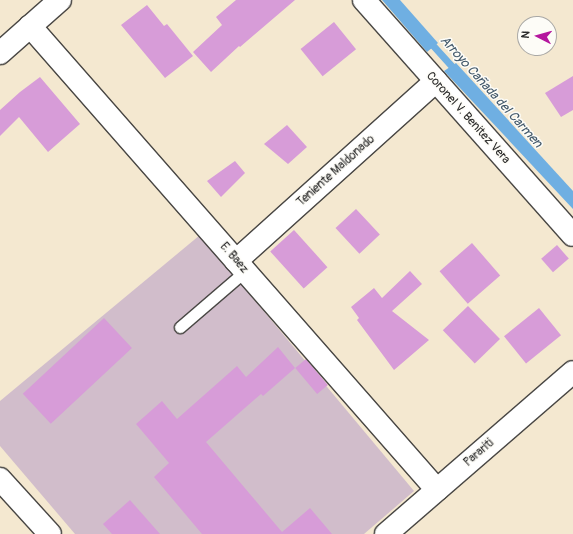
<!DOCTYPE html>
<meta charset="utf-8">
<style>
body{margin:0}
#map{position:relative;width:573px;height:534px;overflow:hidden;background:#f4e8d0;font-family:Pangolin,sans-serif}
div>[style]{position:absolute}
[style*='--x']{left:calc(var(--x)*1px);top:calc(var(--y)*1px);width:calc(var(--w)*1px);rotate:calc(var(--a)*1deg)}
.industrial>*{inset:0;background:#d1bdcb}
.water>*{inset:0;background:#6fafe2}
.stream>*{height:7px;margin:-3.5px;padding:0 3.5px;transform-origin:3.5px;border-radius:3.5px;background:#6fafe2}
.building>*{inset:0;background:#d79cd8;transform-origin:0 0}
.roads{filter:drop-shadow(1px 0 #494744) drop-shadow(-1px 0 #494744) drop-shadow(0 1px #494744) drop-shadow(0 -1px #494744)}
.service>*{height:11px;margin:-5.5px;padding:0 5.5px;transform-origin:5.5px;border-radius:5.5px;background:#fff}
.minor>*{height:22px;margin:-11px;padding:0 11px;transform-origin:11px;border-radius:11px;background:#fff}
span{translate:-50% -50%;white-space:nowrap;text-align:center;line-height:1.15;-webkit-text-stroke:3px #fdfcf7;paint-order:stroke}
.street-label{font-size:12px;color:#2b2b2b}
.water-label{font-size:13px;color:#43596b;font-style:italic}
.north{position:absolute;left:517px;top:16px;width:40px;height:40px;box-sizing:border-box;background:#fdfcf7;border:1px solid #a9a8a5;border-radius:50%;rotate:276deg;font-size:11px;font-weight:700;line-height:16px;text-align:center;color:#2b2b2b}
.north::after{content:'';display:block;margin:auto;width:14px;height:18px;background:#b5179e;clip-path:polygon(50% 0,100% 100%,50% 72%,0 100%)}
</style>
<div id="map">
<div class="industrial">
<div style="clip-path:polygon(200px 235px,414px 491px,364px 534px,75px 534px,0 446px,0 401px)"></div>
</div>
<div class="water">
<div style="clip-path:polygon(382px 0,400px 0,438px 43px,427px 52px)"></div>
<div style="clip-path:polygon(456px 63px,573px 191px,573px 209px,444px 71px)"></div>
</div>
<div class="stream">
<div style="--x:428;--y:40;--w:43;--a:47.8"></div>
</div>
<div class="building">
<div style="clip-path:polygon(236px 0,295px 0,240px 47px,239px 46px,211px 72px,193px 52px,222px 25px,216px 17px)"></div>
<div style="clip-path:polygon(147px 5px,164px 26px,167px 24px,193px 56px,165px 78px,121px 25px)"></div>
<div style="left:334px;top:22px;width:35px;height:43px;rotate:51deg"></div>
<div style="clip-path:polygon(573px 76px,573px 110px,561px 117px,545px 93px)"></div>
<div style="clip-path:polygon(40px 77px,80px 124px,48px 152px,19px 117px,0 136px,0 110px,20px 92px)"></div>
<div style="clip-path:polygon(287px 125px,307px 147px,288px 164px,264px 144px)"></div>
<div style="clip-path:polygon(235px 161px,245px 173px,221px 197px,207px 181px)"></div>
<div style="left:356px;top:209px;width:35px;height:28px;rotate:47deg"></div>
<div style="left:294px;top:230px;width:50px;height:32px;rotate:48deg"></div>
<div style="left:472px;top:243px;width:43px;height:43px;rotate:49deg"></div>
<div style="left:557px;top:245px;width:18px;height:21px;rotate:49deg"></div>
<div style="clip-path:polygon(410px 271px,422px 284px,392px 311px,429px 340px,394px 370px,357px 320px,359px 318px,351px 307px,374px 288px,382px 298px)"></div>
<div style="left:468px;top:306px;width:46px;height:35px;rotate:46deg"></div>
<div style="left:539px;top:308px;width:35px;height:45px;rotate:51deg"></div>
<div style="left:104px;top:318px;width:41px;height:111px;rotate:47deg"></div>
<div style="clip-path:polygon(278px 347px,295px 368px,263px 396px,261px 394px,206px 442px,282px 532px,310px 508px,332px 534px,202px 534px,154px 477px,169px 463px,136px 424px,162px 401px,177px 419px,237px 366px,246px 377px)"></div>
<div style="left:306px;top:359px;width:34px;height:14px;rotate:50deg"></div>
<div style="clip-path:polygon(130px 500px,160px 534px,112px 534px,103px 524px)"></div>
</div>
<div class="roads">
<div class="service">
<div style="--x:180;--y:327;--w:86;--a:-40.7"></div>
</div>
<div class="minor">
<div style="--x:364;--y:0;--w:314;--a:48.4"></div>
<div style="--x:30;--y:26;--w:617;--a:48.74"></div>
<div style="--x:0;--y:53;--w:80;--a:-41.5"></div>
<div style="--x:236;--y:261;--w:269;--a:-42"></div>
<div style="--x:0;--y:479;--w:74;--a:47.7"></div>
<div style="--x:386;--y:534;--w:247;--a:-40.9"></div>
</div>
</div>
<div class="street-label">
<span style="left:468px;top:118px;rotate:48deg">Coronel V. Benitez Vera</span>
<span style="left:336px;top:171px;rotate:-42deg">Teniente Maldonado</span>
<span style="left:234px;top:258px;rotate:49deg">E. Baez</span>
<span style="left:479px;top:453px;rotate:-41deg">Parariti</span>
</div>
<div class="water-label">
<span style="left:491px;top:92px;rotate:48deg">Arroyo Cañada del Carmen</span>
</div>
<div class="north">N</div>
</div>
